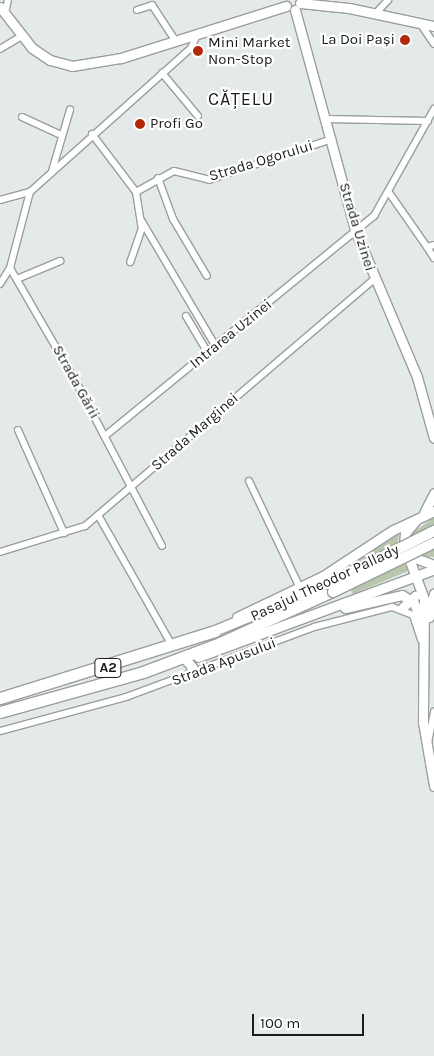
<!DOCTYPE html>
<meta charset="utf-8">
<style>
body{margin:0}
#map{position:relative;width:434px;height:1056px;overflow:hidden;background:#e4e9e9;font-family:Karla,sans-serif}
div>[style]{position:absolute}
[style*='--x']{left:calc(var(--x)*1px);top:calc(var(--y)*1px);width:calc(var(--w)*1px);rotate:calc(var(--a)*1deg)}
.green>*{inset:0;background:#b8c6ad}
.roads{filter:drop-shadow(1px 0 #9a9e9e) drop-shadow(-1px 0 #9a9e9e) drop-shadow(0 1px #9a9e9e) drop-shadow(0 -1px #9a9e9e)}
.street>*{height:6px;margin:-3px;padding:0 3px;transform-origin:3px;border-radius:3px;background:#fff}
.secondary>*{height:9px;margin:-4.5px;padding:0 4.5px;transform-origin:4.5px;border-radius:4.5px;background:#fff}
.primary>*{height:10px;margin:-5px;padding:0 5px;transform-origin:5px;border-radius:5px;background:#fff}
.highway>*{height:11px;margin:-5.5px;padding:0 5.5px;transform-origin:5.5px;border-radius:5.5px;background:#fff}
.bridges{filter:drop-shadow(1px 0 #9a9e9e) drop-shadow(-1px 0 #9a9e9e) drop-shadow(0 1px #9a9e9e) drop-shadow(0 -1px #9a9e9e)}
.primary-bridge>*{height:10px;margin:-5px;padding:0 5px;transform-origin:5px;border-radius:5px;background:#fff}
.dots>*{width:14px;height:14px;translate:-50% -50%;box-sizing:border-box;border:2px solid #fff;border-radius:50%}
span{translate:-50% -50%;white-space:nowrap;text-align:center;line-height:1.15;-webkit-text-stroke:4.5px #fff;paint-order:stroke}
.shield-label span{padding:1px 4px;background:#fff;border:1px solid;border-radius:4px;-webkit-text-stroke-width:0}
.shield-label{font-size:14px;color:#1a1c1c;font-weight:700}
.poi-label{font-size:15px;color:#1a1c1c}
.right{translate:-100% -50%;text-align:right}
.left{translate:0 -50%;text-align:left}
.street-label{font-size:15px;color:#1a1c1c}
.quarter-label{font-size:18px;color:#1a1c1c;letter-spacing:1px}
.scale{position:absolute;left:252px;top:1014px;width:112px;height:22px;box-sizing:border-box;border:2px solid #1a1c1c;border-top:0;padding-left:6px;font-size:15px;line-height:18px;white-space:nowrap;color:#1a1c1c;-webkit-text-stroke:4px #fff;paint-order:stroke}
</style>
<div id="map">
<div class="green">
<div style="clip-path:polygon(434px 517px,434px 557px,412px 556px,407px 537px)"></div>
<div style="clip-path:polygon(399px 532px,397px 548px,408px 571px,353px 594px,341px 571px)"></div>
</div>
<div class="roads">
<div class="street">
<div style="--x:137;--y:10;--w:16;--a:-18"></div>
<div style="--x:152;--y:5;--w:42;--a:56.7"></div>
<div style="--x:5;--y:13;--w:13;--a:-77"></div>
<div style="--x:376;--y:13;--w:18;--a:-47"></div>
<div style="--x:420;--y:23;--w:25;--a:56"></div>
<div style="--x:0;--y:49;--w:26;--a:-31"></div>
<div style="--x:162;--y:73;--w:56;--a:50.1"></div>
<div style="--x:22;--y:117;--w:43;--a:24.8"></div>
<div style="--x:327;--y:119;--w:101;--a:1.1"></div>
<div style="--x:92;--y:134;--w:73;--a:52.8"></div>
<div style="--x:136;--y:192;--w:36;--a:81"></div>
<div style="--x:142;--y:228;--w:36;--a:109"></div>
<div style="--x:52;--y:171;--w:64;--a:-73.6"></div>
<div style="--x:158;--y:178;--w:44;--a:69.9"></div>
<div style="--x:173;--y:219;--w:66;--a:59.2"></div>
<div style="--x:136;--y:192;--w:43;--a:-28.9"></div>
<div style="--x:174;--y:171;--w:36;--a:14"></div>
<div style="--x:209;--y:180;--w:130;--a:-18.4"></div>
<div style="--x:390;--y:194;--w:65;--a:55.1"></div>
<div style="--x:427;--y:247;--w:7;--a:-16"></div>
<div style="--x:0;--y:200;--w:31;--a:-15"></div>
<div style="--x:141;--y:220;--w:147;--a:59.4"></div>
<div style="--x:427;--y:247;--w:13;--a:58"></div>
<div style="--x:10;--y:268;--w:132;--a:59.9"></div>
<div style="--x:76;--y:382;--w:185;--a:62.3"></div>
<div style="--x:17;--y:279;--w:47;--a:-22.7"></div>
<div style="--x:0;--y:284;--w:19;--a:-58"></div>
<div style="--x:10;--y:268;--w:79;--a:-75.3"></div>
<div style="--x:30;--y:192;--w:216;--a:-41.8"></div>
<div style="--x:191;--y:48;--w:17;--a:-65"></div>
<div style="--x:186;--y:316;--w:43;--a:59.3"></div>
<div style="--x:18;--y:430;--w:113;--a:65.9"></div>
<div style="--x:105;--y:436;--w:348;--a:-39.3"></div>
<div style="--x:374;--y:216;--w:123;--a:-60.7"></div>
<div style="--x:249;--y:481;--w:119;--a:64.5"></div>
<div style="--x:98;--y:515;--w:146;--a:60.4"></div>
<div style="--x:0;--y:552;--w:89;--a:-17"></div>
<div style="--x:85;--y:526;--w:379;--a:-40.5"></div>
<div style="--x:0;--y:731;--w:131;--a:-15.1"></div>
<div style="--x:126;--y:697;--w:201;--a:-20.4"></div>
<div style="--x:314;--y:627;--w:81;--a:-14.4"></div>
<div style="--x:392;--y:607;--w:22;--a:21"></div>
<div style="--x:413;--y:615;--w:26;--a:72"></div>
<div style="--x:428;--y:743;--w:32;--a:-79"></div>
</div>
<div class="secondary">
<div style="--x:300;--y:3;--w:49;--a:5.8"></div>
<div style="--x:349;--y:8;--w:87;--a:12"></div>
<div style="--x:0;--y:7;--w:52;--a:52"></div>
<div style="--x:32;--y:48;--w:22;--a:34"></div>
<div style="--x:50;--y:60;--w:23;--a:15"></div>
<div style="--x:72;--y:66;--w:50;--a:-9.3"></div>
<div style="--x:121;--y:58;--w:173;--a:-17.5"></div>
<div style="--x:295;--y:10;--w:228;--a:74.7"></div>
<div style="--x:355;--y:230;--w:160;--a:67.1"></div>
<div style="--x:417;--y:377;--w:63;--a:74.4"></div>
<div style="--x:424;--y:513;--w:22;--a:-63"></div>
<div style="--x:416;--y:520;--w:17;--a:130"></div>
<div style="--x:405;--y:533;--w:12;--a:95"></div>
<div style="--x:404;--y:545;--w:58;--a:69.7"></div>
<div style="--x:424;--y:599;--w:123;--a:90.5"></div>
<div style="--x:423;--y:722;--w:65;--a:80.2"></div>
<div style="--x:407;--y:555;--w:29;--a:20"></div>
<div style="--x:345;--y:608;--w:58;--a:-12.8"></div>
<div style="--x:402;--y:595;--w:14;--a:34"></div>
<div style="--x:414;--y:603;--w:22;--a:68"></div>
<div style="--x:402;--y:608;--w:18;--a:-43"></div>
<div style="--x:237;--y:617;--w:95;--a:-25.5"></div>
<div style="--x:323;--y:576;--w:84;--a:-33.3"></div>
<div style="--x:393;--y:530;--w:45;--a:-24.9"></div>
<div style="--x:429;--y:617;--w:24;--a:-78"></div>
<div style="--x:198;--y:657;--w:252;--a:-20.4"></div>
<div style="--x:186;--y:660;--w:9;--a:49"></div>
<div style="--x:192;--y:667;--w:8;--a:104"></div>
</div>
<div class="primary">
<div style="--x:215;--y:631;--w:123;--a:-22.4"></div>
<div style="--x:220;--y:643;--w:124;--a:-24.3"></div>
</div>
<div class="highway">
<div style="--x:0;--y:698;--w:225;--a:-17.3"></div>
<div style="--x:0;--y:712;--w:148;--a:-15.6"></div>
<div style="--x:143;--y:672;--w:82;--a:-20.6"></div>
</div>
</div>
<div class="bridges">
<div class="primary-bridge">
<div style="--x:329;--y:584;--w:118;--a:-26.8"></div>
<div style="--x:333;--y:592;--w:112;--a:-25.9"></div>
</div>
</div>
<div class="dots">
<div style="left:405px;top:40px;background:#b42809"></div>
<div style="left:198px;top:51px;background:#b42809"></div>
<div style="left:140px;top:124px;background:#b42809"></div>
</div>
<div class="shield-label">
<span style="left:108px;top:668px">A2</span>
</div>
<div class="poi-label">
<span class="right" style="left:395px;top:40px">La Doi Pași</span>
<span class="left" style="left:208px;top:51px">Mini Market<br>Non-Stop</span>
<span class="left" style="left:150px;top:124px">Profi Go</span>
</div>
<div class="street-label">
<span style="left:261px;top:161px;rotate:-17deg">Strada Ogorului</span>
<span style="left:357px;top:227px;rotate:73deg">Strada Uzinei</span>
<span style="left:231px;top:334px;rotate:-39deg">Intrarea Uzinei</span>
<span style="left:76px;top:382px;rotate:61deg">Strada Gării</span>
<span style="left:195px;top:432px;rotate:-41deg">Strada Marginei</span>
<span style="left:325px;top:583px;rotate:-25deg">Pasajul Theodor Pallady</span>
<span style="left:224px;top:662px;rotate:-21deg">Strada Apusului</span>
</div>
<div class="quarter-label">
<span style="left:241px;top:99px">CĂȚELU</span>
</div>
<div class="scale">100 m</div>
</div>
